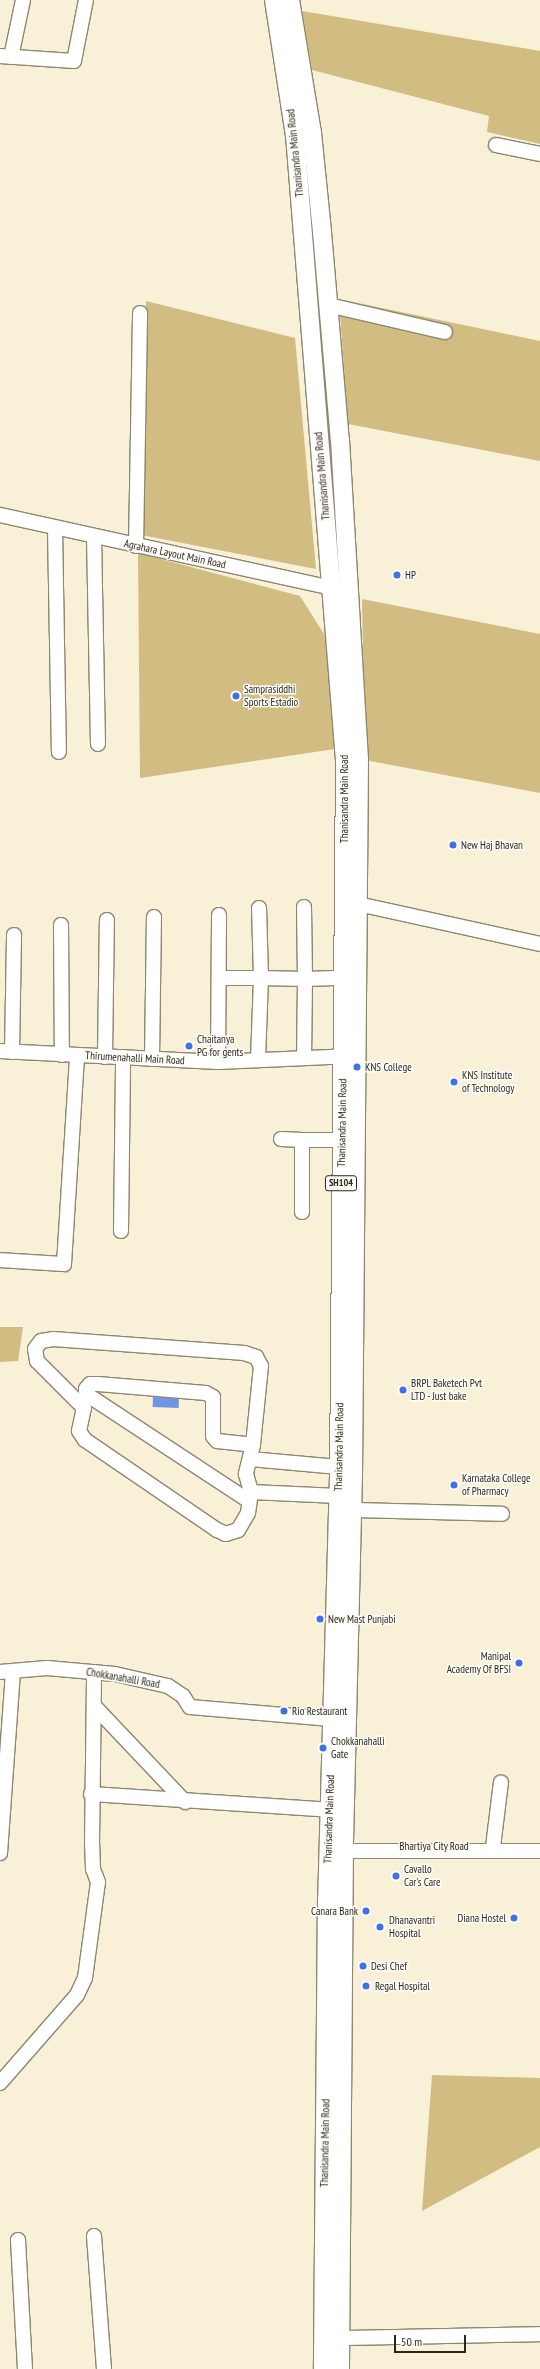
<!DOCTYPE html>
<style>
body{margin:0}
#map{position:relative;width:540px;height:2369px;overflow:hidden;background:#f8f0d7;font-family:"PT Sans Narrow",sans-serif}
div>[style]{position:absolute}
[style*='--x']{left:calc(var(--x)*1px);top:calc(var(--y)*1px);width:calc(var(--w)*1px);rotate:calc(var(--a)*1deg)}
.green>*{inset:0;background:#d1bd81}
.water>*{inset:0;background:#6f96e4;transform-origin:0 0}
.roads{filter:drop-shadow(1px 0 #8e8670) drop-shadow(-1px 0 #8e8670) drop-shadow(0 1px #8e8670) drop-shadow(0 -1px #8e8670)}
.minor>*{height:14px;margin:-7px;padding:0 7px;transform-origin:7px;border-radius:7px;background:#fff}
.major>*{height:18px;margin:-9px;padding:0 9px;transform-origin:9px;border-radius:9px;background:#fff}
.dots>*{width:11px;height:11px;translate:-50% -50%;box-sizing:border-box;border:2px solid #fffdf8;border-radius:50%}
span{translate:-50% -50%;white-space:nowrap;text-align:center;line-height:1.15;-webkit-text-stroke:3px #fffdf8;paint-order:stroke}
.shield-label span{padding:1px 3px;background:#fffdf8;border:1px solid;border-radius:3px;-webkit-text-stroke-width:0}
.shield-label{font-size:10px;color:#29261d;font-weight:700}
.street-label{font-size:11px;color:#29261d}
.poi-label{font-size:11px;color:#29261d}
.left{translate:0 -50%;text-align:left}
.right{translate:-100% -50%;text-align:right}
.scale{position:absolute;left:394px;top:2335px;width:72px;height:18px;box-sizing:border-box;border:2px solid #29261d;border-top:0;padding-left:5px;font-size:12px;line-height:14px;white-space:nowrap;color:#29261d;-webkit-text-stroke:3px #fffdf8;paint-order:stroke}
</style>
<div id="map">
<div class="green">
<div style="clip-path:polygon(302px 11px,540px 51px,540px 144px,487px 132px,489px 116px,312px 70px)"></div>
<div style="clip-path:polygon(339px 299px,540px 341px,540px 461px,348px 424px)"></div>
<div style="clip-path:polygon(146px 301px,295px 338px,316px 569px,141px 535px)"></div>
<div style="clip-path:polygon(138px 553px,300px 596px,329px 642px,335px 749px,140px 778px)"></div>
<div style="clip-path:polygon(362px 599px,540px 634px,540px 793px,365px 760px)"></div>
<div style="clip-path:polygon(0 1327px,23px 1327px,18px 1361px,0 1362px)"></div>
<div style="clip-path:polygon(432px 2075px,540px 2078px,540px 2147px,422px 2211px)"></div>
</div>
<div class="water">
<div style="left:153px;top:1397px;width:26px;height:10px;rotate:2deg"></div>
</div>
<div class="roads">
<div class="minor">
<div style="--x:0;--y:56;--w:74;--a:3.9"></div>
<div style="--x:74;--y:61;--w:62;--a:-78.9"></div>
<div style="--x:11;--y:57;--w:58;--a:-78.1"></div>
<div style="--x:496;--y:145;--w:45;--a:11.6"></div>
<div style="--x:328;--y:305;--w:120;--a:13"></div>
<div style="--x:0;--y:515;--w:348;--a:12.4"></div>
<div style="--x:55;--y:528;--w:224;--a:89"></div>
<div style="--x:94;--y:536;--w:208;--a:88.9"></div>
<div style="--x:136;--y:546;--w:233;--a:-89"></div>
<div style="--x:358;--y:904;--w:186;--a:12.4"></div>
<div style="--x:304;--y:907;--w:72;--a:89.2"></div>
<div style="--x:305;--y:979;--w:38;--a:-2"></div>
<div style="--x:61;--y:925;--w:130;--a:89.6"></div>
<div style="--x:219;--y:978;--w:42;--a:0"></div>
<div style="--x:261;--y:978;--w:70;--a:-91.6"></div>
<div style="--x:0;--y:1051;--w:218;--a:2.9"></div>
<div style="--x:218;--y:1062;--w:134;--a:-2.6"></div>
<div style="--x:12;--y:1052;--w:117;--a:-89"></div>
<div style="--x:105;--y:1057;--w:137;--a:-89.2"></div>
<div style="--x:152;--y:1059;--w:142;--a:-89.2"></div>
<div style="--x:258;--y:1060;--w:82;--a:-87.9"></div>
<div style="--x:261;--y:978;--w:44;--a:1.3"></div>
<div style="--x:305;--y:979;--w:79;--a:90.7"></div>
<div style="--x:218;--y:1062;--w:147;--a:-89.6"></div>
<div style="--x:281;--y:1139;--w:21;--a:3"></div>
<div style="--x:302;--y:1212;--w:72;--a:-90"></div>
<div style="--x:302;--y:1140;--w:39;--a:0"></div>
<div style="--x:121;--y:1231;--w:174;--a:-89.3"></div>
<div style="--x:0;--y:1260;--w:64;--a:3.6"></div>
<div style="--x:64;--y:1264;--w:209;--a:-86.4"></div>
<div style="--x:53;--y:1339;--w:192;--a:4.2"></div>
<div style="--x:244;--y:1353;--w:13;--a:18"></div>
<div style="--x:256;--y:1357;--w:10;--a:61"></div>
<div style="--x:261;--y:1366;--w:79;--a:95.8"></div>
<div style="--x:253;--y:1445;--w:30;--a:104"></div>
<div style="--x:246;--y:1474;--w:19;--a:74"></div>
<div style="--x:251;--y:1492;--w:21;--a:98"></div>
<div style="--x:248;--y:1513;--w:20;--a:120"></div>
<div style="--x:238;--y:1530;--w:13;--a:162"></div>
<div style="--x:226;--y:1534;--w:10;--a:-156"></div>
<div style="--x:217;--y:1530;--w:160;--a:-145.7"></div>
<div style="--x:85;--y:1440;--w:11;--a:-124"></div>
<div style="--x:79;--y:1431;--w:24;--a:-78"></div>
<div style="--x:84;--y:1408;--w:66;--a:-135"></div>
<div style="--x:37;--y:1361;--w:12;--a:-99"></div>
<div style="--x:35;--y:1349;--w:10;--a:-53"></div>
<div style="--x:41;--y:1341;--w:12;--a:-9"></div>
<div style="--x:250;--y:1459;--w:89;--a:5.1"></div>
<div style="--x:251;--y:1492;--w:87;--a:2.6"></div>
<div style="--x:249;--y:1501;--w:195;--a:-146.7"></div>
<div style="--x:86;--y:1394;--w:5;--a:-90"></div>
<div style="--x:86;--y:1389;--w:6;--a:-51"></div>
<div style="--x:90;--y:1384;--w:8;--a:0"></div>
<div style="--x:98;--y:1384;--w:108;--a:4.8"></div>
<div style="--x:206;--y:1393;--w:8;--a:30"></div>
<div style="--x:213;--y:1397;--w:39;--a:90"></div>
<div style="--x:213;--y:1436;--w:6;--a:51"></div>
<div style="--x:217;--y:1441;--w:36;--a:6"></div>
<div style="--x:353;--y:1510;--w:149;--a:1.5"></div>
<div style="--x:0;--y:1672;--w:47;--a:-4.9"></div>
<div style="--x:47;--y:1668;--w:68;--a:5"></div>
<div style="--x:115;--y:1674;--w:54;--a:12.8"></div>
<div style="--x:168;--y:1686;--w:18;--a:34"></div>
<div style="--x:183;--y:1696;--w:13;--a:58"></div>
<div style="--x:190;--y:1707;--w:153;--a:4.9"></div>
<div style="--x:95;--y:1707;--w:131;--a:46.5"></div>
<div style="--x:91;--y:1794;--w:239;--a:3.8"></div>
<div style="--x:493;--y:1847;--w:65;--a:-83"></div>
<div style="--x:334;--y:1851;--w:206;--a:0"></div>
<div style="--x:0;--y:1853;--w:182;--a:-85.9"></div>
<div style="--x:0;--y:2083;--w:117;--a:-48.8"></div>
<div style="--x:77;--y:1995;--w:19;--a:-65"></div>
<div style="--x:85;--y:1978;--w:97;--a:-82.3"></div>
<div style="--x:98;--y:1882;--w:14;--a:-111"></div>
<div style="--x:93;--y:1869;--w:25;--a:-92"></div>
<div style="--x:92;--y:1844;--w:172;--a:-89.3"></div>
<div style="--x:94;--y:2236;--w:133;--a:85.7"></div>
<div style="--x:18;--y:2240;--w:129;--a:86.9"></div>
<div style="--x:340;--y:2338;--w:200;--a:-1.1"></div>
</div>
<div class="major">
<div style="--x:274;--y:0;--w:137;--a:81.2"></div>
<div style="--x:295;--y:135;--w:627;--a:85.43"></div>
<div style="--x:345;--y:760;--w:716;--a:90.48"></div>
<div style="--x:339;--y:1476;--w:423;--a:91.6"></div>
<div style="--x:327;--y:1899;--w:470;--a:90.5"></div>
<div style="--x:290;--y:0;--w:135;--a:80.6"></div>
<div style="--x:312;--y:133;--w:100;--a:84.2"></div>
<div style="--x:322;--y:232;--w:209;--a:85.1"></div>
<div style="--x:340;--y:440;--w:320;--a:86.6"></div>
<div style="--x:359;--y:759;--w:715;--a:90.48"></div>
<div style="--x:353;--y:1474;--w:371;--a:91.4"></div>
<div style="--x:344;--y:1845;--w:524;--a:90.44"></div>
</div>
</div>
<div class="dots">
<div style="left:397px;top:575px;background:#3e72e3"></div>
<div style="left:236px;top:696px;background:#3e72e3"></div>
<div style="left:453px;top:845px;background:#3e72e3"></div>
<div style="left:189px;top:1046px;background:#3e72e3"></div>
<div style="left:357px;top:1067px;background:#3e72e3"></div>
<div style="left:454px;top:1082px;background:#3e72e3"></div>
<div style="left:403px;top:1390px;background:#3e72e3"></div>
<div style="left:454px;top:1485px;background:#3e72e3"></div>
<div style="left:320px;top:1619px;background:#3e72e3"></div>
<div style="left:519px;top:1663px;background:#3e72e3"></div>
<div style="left:284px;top:1711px;background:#3e72e3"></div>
<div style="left:323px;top:1748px;background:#3e72e3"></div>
<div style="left:396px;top:1876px;background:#3e72e3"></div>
<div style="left:366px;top:1911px;background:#3e72e3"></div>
<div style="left:514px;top:1918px;background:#3e72e3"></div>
<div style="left:380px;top:1927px;background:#3e72e3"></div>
<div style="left:363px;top:1966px;background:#3e72e3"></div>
<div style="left:366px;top:1986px;background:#3e72e3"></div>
</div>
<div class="shield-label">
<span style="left:341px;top:1183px">SH104</span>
</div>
<div class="street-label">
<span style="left:295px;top:153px;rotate:-96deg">Thanisandra Main Road</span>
<span style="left:322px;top:476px;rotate:-95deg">Thanisandra Main Road</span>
<span style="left:175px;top:554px;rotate:12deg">Agrahara Layout Main Road</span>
<span style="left:344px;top:799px;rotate:-90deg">Thanisandra Main Road</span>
<span style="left:135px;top:1058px;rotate:3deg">Thirumenahalli Main Road</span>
<span style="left:342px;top:1123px;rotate:-89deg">Thanisandra Main Road</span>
<span style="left:339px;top:1447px;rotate:-89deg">Thanisandra Main Road</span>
<span style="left:123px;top:1678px;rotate:10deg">Chokkanahalli Road</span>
<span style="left:329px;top:1819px;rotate:-88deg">Thanisandra Main Road</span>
<span style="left:434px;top:1846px">Bhartiya City Road</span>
<span style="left:325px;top:2143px;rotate:-89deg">Thanisandra Main Road</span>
</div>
<div class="poi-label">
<span class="left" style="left:405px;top:575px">HP</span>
<span class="left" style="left:244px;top:696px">Samprasiddhi<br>Sports Estadio</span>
<span class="left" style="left:461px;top:845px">New Haj Bhavan</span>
<span class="left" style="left:197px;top:1046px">Chaitanya<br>PG for gents</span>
<span class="left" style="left:365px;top:1067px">KNS College</span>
<span class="left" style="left:462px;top:1082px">KNS Institute<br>of Technology</span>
<span class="left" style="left:411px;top:1390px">BRPL Baketech Pvt<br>LTD - Just bake</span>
<span class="left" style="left:462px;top:1485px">Karnataka College<br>of Pharmacy</span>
<span class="left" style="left:328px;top:1619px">New Mast Punjabi</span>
<span class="right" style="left:511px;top:1663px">Manipal<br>Academy Of BFSI</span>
<span class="left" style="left:292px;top:1711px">Rio Restaurant</span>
<span class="left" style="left:331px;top:1748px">Chokkanahalli<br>Gate</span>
<span class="left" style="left:404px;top:1876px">Cavallo<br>Car's Care</span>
<span class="right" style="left:358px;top:1911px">Canara Bank</span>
<span class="right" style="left:506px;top:1918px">Diana Hostel</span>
<span class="left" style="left:389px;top:1927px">Dhanavantri<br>Hospital</span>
<span class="left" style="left:371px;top:1966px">Desi Chef</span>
<span class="left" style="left:375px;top:1986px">Regal Hospital</span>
</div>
<div class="scale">50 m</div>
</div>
